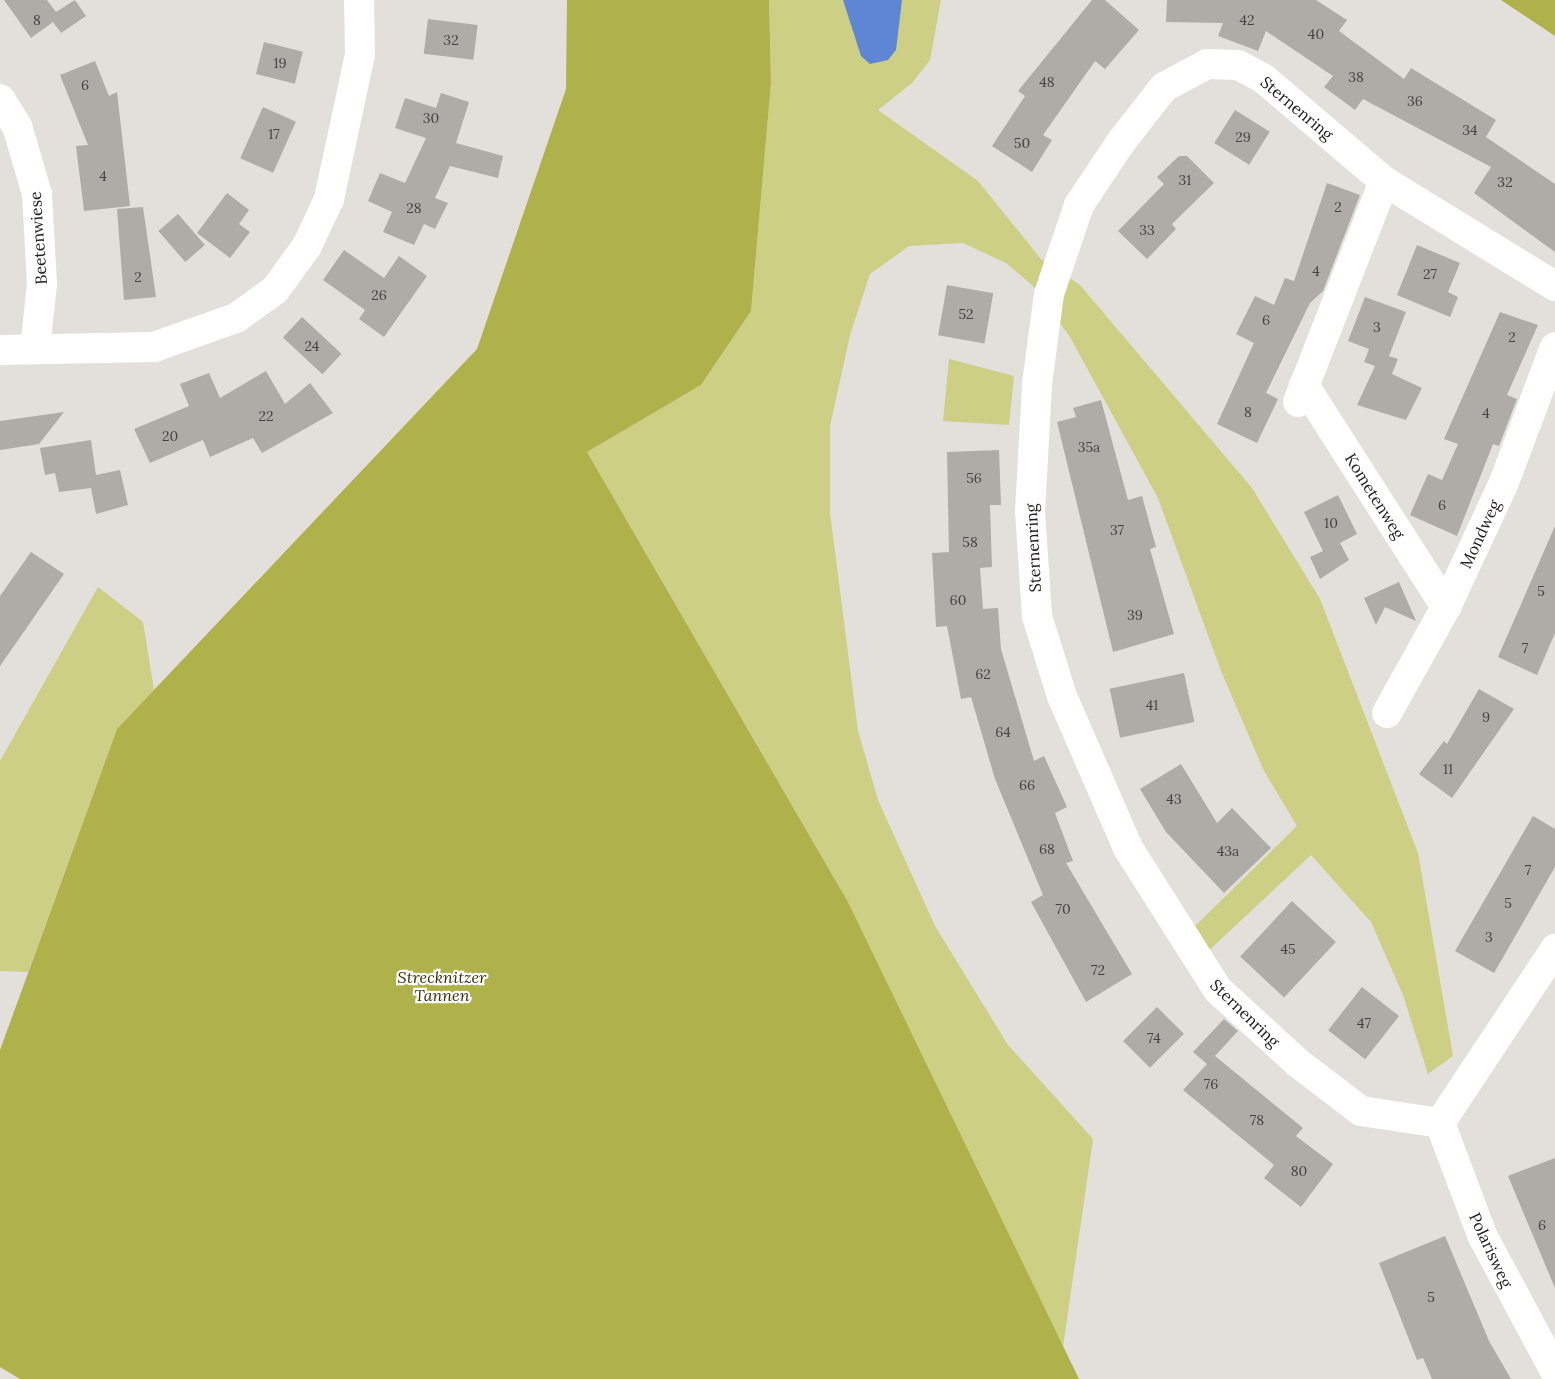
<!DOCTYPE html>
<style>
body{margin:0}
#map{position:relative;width:1555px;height:1379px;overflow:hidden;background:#e3dfdb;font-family:Lora,serif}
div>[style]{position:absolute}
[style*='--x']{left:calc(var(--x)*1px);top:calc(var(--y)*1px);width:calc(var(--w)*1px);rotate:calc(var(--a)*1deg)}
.green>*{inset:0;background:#cccf84}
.forest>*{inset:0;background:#afb24b}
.water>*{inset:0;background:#5e86d4}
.building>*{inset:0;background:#afaca8;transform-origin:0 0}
.street>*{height:30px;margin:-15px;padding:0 15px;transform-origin:15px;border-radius:15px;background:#fff}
span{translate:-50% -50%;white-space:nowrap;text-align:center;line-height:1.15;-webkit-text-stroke:4.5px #fff;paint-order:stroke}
.number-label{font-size:14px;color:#454341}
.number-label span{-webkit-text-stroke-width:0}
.street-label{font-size:16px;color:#22201f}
.park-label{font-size:16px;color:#323306;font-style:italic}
</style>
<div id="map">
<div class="green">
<div style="clip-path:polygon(769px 0,941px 0,930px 60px,912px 83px,878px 110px,978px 181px,1041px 259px,1080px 285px,1252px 488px,1320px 599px,1418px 853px,1453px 1056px,1428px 1074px,1403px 995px,1371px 922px,1311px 855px,1204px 955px,1187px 934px,1297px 826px,1264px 771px,1221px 671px,1158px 498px,1070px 337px,1032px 285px,1006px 263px,963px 243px,909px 246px,870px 274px,850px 335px,830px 426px,830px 513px,858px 731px,878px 800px,935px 926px,1008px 1045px,1093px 1139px,1063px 1347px,848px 902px,587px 452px,701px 385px,751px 311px,771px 83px)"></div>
<div style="clip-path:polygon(949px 359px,1014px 376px,1009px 425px,943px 421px)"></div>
<div style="clip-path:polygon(98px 587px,143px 622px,154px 690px,117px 729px,28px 972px,0 971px,0 761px)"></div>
</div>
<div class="forest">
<div style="clip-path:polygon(567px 0,769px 0,771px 83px,751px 311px,701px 385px,587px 452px,848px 902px,1079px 1379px,20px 1379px,0 1367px,0 1050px,117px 729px,477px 349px,566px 89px)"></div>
<div style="clip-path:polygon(1501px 0,1555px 0,1555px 36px)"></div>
</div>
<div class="water">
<div style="clip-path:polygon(843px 0,902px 0,896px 50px,888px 60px,870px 64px,861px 56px)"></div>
</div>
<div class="building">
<div style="clip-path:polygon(4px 0,47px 0,56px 12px,75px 0,86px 16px,61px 33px,53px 22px,31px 38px)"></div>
<div style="clip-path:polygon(1092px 0,1105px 0,1139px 30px,1105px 69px,1095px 61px,1043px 135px,1052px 140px,1032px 172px,992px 146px,1025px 96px,1018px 91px)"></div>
<div style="clip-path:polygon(1167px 0,1316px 0,1347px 20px,1339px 31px,1404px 79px,1411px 68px,1496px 120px,1486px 137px,1555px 184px,1555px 252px,1474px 193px,1491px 167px,1363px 99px,1355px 110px,1324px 87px,1333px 76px,1266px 31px,1258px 51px,1218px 36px,1223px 23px,1166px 22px)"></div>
<div style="left:428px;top:19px;width:50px;height:35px;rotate:7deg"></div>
<div style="left:264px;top:42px;width:40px;height:33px;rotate:14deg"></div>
<div style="clip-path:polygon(95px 61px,109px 96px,117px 92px,130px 206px,84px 211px,76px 146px,88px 145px,60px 75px)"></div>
<div style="clip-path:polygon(441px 93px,469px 102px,456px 143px,503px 156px,498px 178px,450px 166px,435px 198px,448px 203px,435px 229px,424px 224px,414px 245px,383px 232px,392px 212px,368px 201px,380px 173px,405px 183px,426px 138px,395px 128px,405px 98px,436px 108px)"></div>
<div style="left:263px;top:107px;width:36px;height:56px;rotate:24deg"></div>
<div style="left:1235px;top:110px;width:41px;height:39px;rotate:32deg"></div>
<div style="clip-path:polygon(1179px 156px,1187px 156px,1214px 183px,1172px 224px,1176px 229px,1147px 259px,1118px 231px,1164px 184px,1157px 177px)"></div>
<div style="clip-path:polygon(1327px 183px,1360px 195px,1323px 291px,1310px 303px,1266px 393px,1278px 399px,1257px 443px,1217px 424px,1254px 343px,1236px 334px,1255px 296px,1274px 305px,1285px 278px,1294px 281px)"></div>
<div style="clip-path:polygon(227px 193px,249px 210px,239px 224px,250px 232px,230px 258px,197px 233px)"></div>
<div style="clip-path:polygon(143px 207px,156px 297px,124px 300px,117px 209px)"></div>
<div style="left:178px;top:214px;width:41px;height:26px;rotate:49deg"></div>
<div style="clip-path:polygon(1417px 245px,1460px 263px,1448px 292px,1458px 297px,1450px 317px,1397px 295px)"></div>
<div style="clip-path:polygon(344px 250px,384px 278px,399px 256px,427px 276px,384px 337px,359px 319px,365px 310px,323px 280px)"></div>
<div style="left:947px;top:285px;width:47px;height:51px;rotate:10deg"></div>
<div style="clip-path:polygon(1365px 297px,1406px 312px,1389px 356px,1398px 359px,1392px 374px,1422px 388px,1406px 420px,1357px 405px,1375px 366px,1364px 362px,1369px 349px,1348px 341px)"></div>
<div style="clip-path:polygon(1500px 312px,1538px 325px,1507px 395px,1517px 399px,1499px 446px,1493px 444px,1457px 536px,1410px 515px,1428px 474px,1442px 480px,1458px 444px,1444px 439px)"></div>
<div style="left:302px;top:317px;width:54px;height:28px;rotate:43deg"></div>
<div style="clip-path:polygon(266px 371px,285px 404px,310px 383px,333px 413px,262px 453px,253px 438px,210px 457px,203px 440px,150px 463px,134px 429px,189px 406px,180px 384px,209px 373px,220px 398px)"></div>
<div style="clip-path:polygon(1101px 400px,1128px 500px,1142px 496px,1156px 547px,1150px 549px,1174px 634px,1113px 652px,1057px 422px,1076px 417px,1073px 408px)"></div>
<div style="clip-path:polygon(64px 412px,39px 444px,0 450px,0 421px)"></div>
<div style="clip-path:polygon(91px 440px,96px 475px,120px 470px,128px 505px,96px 514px,91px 488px,59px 492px,55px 473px,45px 475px,40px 448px)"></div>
<div style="clip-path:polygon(999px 450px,1001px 505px,990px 505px,992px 567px,980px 568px,983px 609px,998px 608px,1001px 649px,1034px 761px,1044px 756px,1067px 807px,1055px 813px,1073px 861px,1066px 863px,1132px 974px,1086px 1002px,1031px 902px,1043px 895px,995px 779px,971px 697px,961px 699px,947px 626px,936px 627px,932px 553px,949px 552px,947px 452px)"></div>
<div style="clip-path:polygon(1338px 495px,1357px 534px,1340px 543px,1349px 560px,1320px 579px,1310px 557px,1323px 551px,1304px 512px)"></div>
<div style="clip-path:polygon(1555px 526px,1555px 633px,1537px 675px,1498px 657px)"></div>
<div style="clip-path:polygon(31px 552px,64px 574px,0 666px,0 596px)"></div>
<div style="clip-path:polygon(1399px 582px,1416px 621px,1385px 607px,1376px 625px,1364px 598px)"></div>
<div style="left:1184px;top:673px;width:50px;height:76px;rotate:78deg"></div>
<div style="clip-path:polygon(1479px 689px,1514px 709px,1452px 798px,1419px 774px,1444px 741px,1447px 744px)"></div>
<div style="clip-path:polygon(1181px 764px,1217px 823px,1232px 808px,1271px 848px,1224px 893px,1166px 832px,1140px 789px)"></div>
<div style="clip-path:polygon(1533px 816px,1555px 829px,1555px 867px,1494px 973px,1455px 951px)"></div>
<div style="left:1292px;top:901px;width:60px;height:76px;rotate:43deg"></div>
<div style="left:1362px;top:987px;width:47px;height:55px;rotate:38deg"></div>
<div style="left:1157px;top:1007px;width:38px;height:48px;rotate:45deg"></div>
<div style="clip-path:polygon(1224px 1019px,1238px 1031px,1215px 1056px,1303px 1128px,1296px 1136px,1333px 1164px,1301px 1207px,1264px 1178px,1274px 1165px,1183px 1090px,1207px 1064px,1193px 1052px)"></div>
<div style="clip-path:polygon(1555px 1158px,1555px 1288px,1508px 1176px)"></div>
<div style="clip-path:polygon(1445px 1236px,1489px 1341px,1511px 1379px,1432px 1379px,1423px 1358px,1417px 1360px,1379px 1263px)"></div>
</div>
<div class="street">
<div style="--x:0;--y:99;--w:32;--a:58"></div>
<div style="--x:17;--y:126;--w:71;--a:73.6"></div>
<div style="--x:37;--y:194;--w:90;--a:86.8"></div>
<div style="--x:42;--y:284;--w:64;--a:96.2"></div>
<div style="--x:0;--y:350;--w:154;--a:-1.1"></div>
<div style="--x:154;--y:347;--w:87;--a:-19.5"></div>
<div style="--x:236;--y:318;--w:48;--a:-35.7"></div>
<div style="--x:275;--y:290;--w:54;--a:-54"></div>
<div style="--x:307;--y:246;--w:52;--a:-64.9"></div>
<div style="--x:329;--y:199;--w:148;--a:-77.9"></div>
<div style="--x:360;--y:54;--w:54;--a:-91.1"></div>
<div style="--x:1304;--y:385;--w:264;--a:57.4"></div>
<div style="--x:1298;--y:402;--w:237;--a:-68.7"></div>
<div style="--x:1387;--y:713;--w:121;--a:-60.9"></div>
<div style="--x:1446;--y:607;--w:135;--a:-65"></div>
<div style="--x:1503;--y:485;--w:147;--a:-69.4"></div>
<div style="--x:1440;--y:1123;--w:80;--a:-171.4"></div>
<div style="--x:1361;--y:1111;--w:79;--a:-142.7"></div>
<div style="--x:1298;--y:1063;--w:108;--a:-137.6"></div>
<div style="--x:1218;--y:990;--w:168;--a:-122.4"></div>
<div style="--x:1128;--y:848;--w:166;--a:-113.5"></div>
<div style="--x:1062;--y:696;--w:84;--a:-107.4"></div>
<div style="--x:1037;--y:616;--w:105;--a:-93.8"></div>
<div style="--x:1030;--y:511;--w:127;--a:-86.8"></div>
<div style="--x:1037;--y:384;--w:91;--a:-82.4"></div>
<div style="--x:1049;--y:294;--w:94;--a:-71.4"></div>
<div style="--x:1079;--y:205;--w:76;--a:-56.3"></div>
<div style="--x:1121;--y:142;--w:70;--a:-52"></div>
<div style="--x:1164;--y:87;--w:49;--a:-28.1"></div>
<div style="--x:1207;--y:64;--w:31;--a:2"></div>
<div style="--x:1238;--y:65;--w:30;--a:28"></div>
<div style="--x:1264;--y:79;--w:157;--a:40.4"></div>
<div style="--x:1384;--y:181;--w:201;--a:31.6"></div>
<div style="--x:1440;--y:1123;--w:120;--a:69.4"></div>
<div style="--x:1482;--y:1235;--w:154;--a:61.8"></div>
<div style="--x:1440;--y:1123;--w:209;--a:-56.5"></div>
</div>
<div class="number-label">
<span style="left:37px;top:20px">8</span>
<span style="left:1247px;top:20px">42</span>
<span style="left:1316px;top:34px">40</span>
<span style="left:451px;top:40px">32</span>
<span style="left:280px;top:63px">19</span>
<span style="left:1356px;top:77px">38</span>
<span style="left:1047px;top:82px">48</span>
<span style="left:85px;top:85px">6</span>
<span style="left:1415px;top:101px">36</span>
<span style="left:431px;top:118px">30</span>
<span style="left:1470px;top:130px">34</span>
<span style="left:274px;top:134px">17</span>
<span style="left:1243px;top:137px">29</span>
<span style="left:1022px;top:143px">50</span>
<span style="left:103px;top:176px">4</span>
<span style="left:1185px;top:180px">31</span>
<span style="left:1505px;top:182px">32</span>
<span style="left:1338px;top:207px">2</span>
<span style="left:414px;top:208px">28</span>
<span style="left:1147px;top:230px">33</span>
<span style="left:1316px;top:271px">4</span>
<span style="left:1430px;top:274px">27</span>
<span style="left:138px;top:277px">2</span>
<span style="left:379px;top:295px">26</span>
<span style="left:966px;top:314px">52</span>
<span style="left:1266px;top:320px">6</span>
<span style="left:1377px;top:327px">3</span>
<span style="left:1512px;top:337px">2</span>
<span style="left:312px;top:346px">24</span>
<span style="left:1248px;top:412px">8</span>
<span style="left:1486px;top:413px">4</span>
<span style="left:266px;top:416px">22</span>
<span style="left:170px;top:436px">20</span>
<span style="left:1089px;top:447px">35a</span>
<span style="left:974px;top:478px">56</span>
<span style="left:1442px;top:505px">6</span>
<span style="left:1331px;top:523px">10</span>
<span style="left:1117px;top:530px">37</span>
<span style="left:970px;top:542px">58</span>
<span style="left:1541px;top:591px">5</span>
<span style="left:958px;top:600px">60</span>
<span style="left:1135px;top:615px">39</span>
<span style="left:1525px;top:648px">7</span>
<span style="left:983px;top:674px">62</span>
<span style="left:1152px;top:705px">41</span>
<span style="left:1486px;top:717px">9</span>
<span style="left:1003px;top:732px">64</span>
<span style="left:1448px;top:769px">11</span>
<span style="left:1027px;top:785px">66</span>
<span style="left:1174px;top:799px">43</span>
<span style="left:1047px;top:849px">68</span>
<span style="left:1228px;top:851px">43a</span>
<span style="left:1528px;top:870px">7</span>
<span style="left:1508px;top:903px">5</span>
<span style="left:1063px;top:909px">70</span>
<span style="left:1489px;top:937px">3</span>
<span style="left:1288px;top:949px">45</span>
<span style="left:1098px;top:970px">72</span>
<span style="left:1364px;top:1023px">47</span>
<span style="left:1154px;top:1038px">74</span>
<span style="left:1211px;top:1084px">76</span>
<span style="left:1257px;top:1120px">78</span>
<span style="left:1299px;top:1171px">80</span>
<span style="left:1542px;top:1225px">6</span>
<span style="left:1431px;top:1297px">5</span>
</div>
<div class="street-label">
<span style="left:1297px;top:108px;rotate:40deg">Sternenring</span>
<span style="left:38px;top:238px;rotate:-94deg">Beetenwiese</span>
<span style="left:1375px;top:496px;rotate:58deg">Kometenweg</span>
<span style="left:1480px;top:534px;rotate:-65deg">Mondweg</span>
<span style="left:1033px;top:548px;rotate:-93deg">Sternenring</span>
<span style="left:1245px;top:1013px;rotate:44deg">Sternenring</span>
<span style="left:1491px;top:1250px;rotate:65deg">Polarisweg</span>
</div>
<div class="park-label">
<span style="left:442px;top:986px">Strecknitzer<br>Tannen</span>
</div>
</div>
